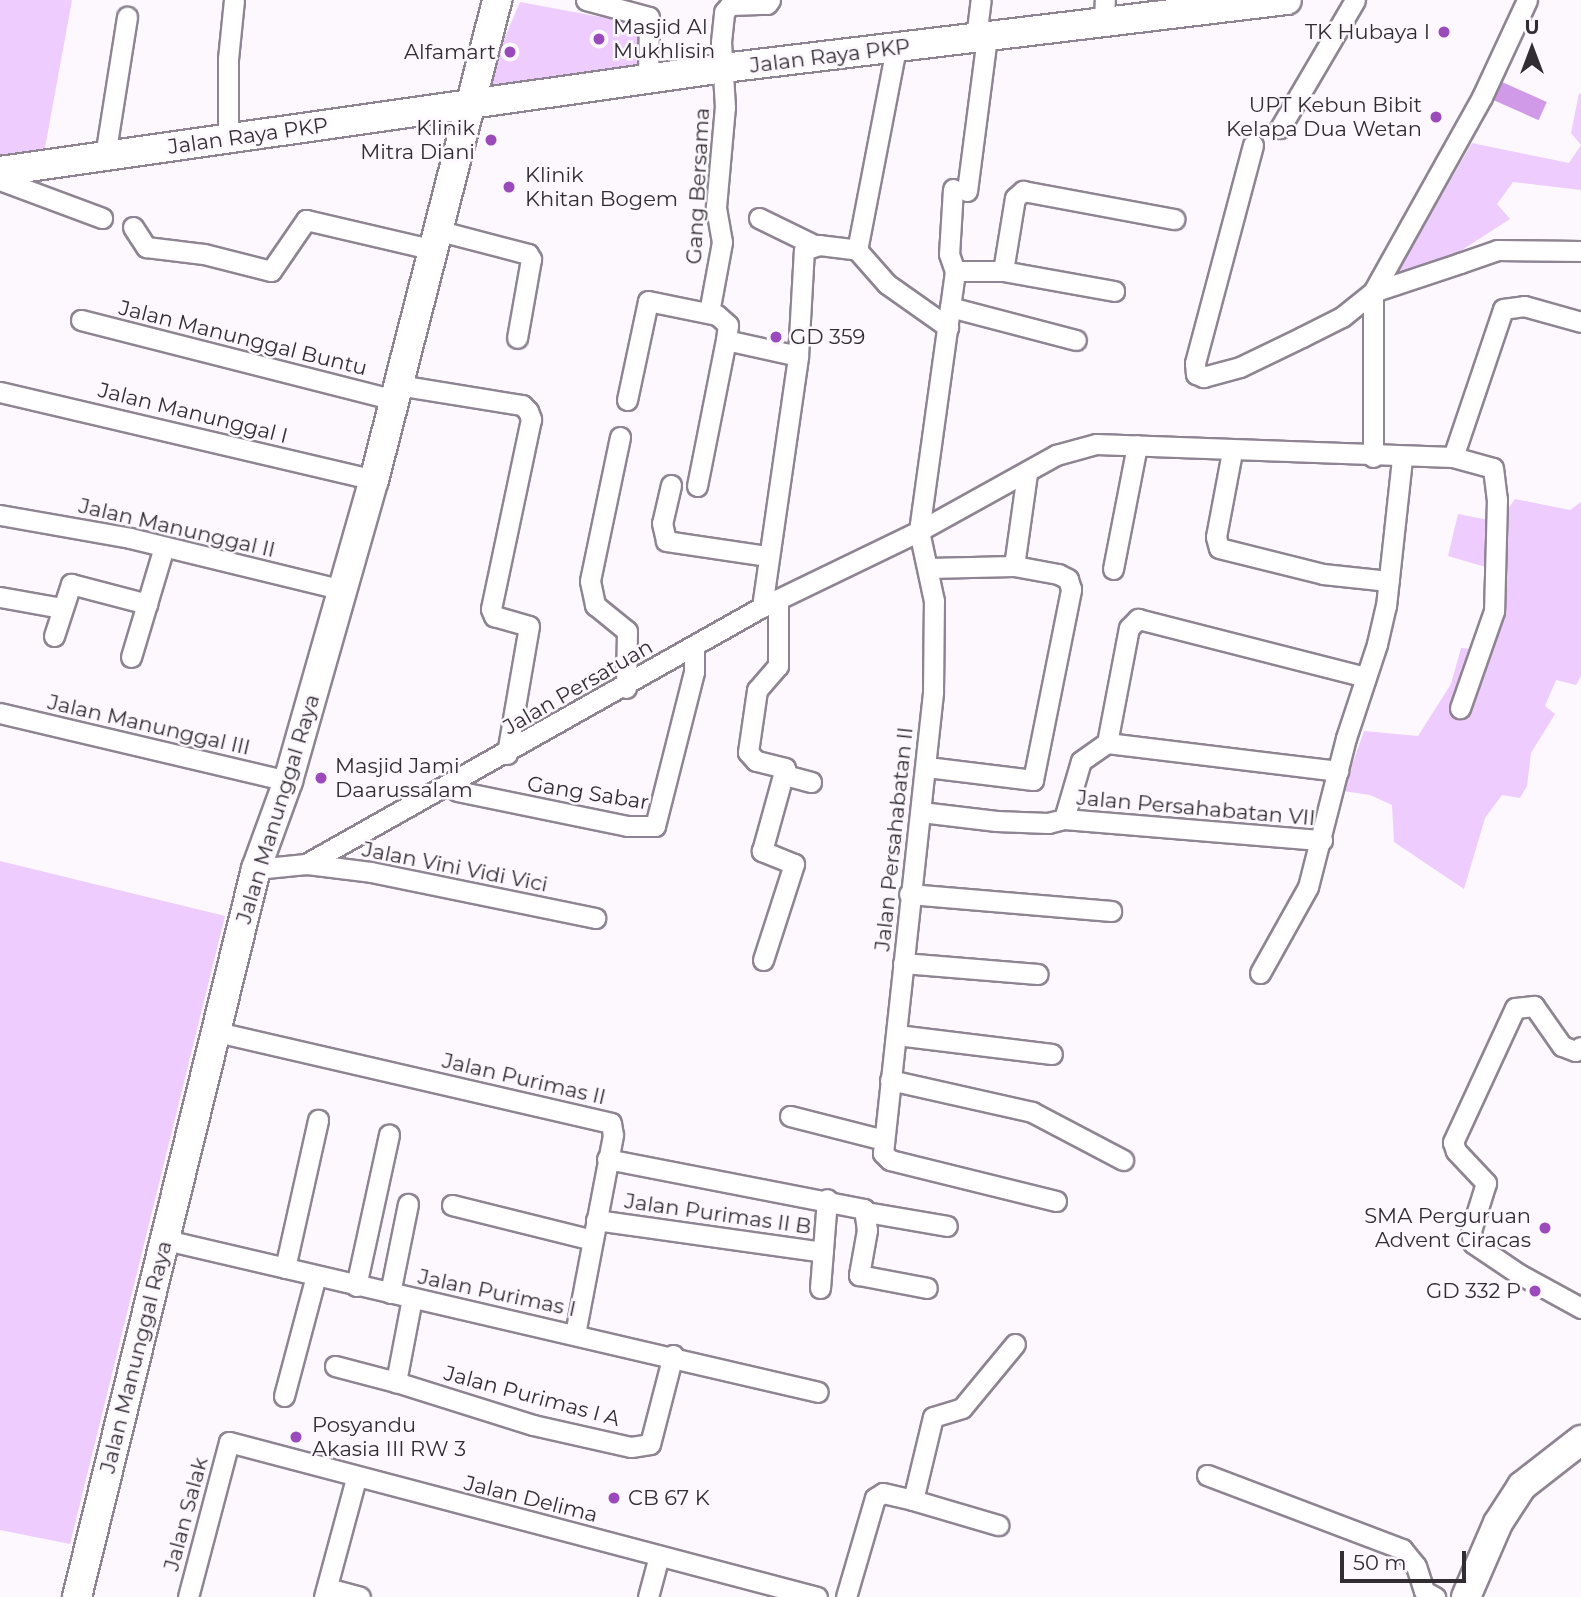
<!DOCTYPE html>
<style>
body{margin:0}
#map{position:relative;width:1581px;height:1597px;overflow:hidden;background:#fcf8fe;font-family:Montserrat,sans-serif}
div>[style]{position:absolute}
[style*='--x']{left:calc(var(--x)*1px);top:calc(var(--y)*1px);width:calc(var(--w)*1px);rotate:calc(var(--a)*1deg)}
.green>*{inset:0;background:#eeccfe}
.water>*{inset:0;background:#d09ae8;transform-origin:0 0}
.roads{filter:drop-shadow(2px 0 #8e8492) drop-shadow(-2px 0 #8e8492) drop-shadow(0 2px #8e8492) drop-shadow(0 -2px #8e8492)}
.street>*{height:19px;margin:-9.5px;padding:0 9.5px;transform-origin:9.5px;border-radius:9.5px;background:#fff}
.secondary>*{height:28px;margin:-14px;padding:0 14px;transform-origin:14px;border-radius:14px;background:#fff}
.dots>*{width:19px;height:19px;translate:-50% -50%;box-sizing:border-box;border:4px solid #fcf8fe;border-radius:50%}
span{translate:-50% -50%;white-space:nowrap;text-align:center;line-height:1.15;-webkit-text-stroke:5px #fcf8fe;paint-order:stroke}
.poi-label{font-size:21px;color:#312d33}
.left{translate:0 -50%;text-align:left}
.right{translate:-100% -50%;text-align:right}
.street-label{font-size:21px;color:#312d33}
.north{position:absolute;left:1497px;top:14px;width:70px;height:70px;-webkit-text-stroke:5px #fcf8fe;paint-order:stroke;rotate:0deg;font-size:19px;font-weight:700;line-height:28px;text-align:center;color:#312d33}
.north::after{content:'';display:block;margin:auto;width:24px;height:32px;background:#312d33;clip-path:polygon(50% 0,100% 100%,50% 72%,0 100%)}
.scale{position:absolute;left:1340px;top:1551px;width:126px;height:32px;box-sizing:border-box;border:4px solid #312d33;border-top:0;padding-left:9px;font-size:21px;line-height:24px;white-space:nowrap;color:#312d33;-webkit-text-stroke:5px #fcf8fe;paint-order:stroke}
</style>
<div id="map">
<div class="green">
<div style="clip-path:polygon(0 0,72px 0,44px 153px,0 155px)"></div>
<div style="clip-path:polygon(520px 2px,638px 24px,639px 72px,483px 88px)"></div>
<div style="clip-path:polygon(1579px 93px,1581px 94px,1581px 190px,1513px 182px,1497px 204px,1510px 219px,1445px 261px,1395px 276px,1472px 143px,1569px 163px,1581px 145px,1571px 133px)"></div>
<div style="clip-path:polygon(1515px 499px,1570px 510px,1581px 502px,1581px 676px,1576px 685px,1556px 680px,1545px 706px,1555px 714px,1531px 753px,1527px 786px,1520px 798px,1502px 795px,1485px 818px,1464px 889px,1394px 842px,1392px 805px,1370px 795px,1343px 791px,1364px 731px,1418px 736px,1451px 684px,1461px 648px,1487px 650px,1506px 573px,1448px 556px,1458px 514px,1499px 522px)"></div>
<div style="clip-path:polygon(0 861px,225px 916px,70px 1544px,0 1530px)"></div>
</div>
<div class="water">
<div style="left:1502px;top:82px;width:49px;height:20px;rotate:24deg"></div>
</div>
<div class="roads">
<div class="street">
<div style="--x:586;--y:0;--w:65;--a:15.1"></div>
<div style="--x:649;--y:17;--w:63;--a:90.9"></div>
<div style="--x:1104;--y:23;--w:23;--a:-88"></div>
<div style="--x:976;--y:38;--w:38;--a:-83"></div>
<div style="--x:896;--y:48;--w:206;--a:100.9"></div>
<div style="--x:857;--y:250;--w:45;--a:48.6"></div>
<div style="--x:887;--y:284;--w:75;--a:35.2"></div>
<div style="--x:1280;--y:128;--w:148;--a:-59.6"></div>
<div style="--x:228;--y:139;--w:80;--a:-90"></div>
<div style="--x:228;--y:59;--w:59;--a:-84.2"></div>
<div style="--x:1253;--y:145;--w:226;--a:104.9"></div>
<div style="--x:1195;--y:363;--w:11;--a:85"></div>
<div style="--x:1196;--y:374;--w:8;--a:23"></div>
<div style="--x:1203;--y:377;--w:38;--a:-15"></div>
<div style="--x:1240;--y:367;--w:69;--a:-25.8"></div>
<div style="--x:1302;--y:337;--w:45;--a:-26.6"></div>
<div style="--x:1342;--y:317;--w:40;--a:-39"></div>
<div style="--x:1373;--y:292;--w:92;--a:-18.4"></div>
<div style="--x:1460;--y:263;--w:39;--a:-19"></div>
<div style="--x:1497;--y:250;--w:84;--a:0.7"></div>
<div style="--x:105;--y:156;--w:141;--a:-81"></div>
<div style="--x:0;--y:180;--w:109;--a:20.4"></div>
<div style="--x:953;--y:189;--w:65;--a:93.5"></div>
<div style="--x:949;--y:254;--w:18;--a:71"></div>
<div style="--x:967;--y:191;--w:156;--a:-82.6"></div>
<div style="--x:759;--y:218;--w:61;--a:26.1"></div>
<div style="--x:133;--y:227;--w:24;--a:57"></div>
<div style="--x:146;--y:247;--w:58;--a:6.9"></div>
<div style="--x:204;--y:254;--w:69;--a:14.2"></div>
<div style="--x:271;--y:271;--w:62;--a:-55.5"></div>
<div style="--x:306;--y:220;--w:132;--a:13.1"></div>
<div style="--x:440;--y:231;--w:91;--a:14.6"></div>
<div style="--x:528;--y:254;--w:6;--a:59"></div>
<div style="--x:531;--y:259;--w:80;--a:100"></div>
<div style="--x:1003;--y:271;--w:74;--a:-80.7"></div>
<div style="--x:1015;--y:198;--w:11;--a:-41"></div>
<div style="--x:1023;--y:191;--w:154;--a:10.5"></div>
<div style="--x:710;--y:307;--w:66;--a:-79.5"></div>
<div style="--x:722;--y:242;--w:36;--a:-100"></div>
<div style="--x:716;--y:207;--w:100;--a:-84.9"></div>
<div style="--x:725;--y:107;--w:65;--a:-93.5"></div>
<div style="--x:721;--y:42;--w:30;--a:-84"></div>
<div style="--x:724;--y:12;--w:9;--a:-49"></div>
<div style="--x:730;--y:5;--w:37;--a:-2"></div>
<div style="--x:767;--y:4;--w:5;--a:-53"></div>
<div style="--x:950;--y:307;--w:130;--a:14.7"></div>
<div style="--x:81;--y:320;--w:324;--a:14.3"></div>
<div style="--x:398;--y:385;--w:126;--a:9.2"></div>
<div style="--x:522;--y:405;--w:8;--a:45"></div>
<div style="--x:528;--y:411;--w:9;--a:69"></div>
<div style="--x:531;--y:419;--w:194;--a:101.9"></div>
<div style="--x:491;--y:609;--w:8;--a:67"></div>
<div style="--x:494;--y:616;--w:36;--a:16"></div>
<div style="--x:529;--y:626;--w:130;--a:99.8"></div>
<div style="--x:0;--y:392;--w:384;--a:13.2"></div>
<div style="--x:627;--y:400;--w:101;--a:-78"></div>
<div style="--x:648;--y:301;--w:70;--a:11.5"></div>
<div style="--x:717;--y:315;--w:15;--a:42"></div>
<div style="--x:728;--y:325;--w:15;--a:98"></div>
<div style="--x:726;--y:340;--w:74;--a:12.5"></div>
<div style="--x:620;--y:437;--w:147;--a:101.8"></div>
<div style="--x:590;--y:581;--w:25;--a:78"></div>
<div style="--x:595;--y:605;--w:41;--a:39.1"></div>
<div style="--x:627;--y:631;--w:57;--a:91"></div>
<div style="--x:1232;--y:452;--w:86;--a:100.7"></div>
<div style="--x:1216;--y:537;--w:11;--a:75"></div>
<div style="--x:1219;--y:548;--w:107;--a:14"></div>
<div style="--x:1323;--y:574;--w:66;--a:6.1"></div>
<div style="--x:1373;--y:457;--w:165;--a:-90"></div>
<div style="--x:1373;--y:292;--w:223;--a:-60.8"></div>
<div style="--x:1482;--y:97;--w:107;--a:-65.1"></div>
<div style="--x:1453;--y:457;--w:156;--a:-71.3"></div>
<div style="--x:1503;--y:309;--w:21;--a:-8"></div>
<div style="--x:1524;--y:306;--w:59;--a:15.7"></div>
<div style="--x:671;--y:485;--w:39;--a:103"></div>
<div style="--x:662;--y:523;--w:18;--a:77"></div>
<div style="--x:666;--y:541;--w:102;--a:8.4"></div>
<div style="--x:697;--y:486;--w:149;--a:-78.8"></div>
<div style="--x:0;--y:515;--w:132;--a:10"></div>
<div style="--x:130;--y:538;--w:219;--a:13.7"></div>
<div style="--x:928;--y:568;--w:86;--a:-1.3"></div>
<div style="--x:1014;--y:566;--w:94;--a:-82"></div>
<div style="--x:1113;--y:569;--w:126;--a:-79"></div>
<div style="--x:0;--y:597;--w:63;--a:10.1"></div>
<div style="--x:762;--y:607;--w:254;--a:-81.8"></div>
<div style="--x:798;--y:356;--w:106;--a:-86.8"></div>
<div style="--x:804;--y:250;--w:16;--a:-18"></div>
<div style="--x:819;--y:245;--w:38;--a:7"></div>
<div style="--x:54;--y:636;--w:55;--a:-71.9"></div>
<div style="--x:71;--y:584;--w:79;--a:14.7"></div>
<div style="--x:131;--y:657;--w:115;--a:-73.3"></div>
<div style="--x:0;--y:713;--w:296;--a:13.3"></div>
<div style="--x:1107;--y:743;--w:117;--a:-79.2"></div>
<div style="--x:1129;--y:628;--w:13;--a:-45"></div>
<div style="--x:1138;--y:619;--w:235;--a:14.3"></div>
<div style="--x:1107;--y:743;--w:233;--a:6.9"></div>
<div style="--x:927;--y:767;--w:107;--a:7"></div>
<div style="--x:1033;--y:780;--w:195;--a:-78.7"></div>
<div style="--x:1071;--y:589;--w:10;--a:-107"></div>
<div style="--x:1068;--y:579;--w:11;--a:-153"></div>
<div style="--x:1058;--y:574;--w:45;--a:-169.7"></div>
<div style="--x:785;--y:775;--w:27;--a:15"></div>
<div style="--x:457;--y:791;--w:174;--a:11.6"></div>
<div style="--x:627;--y:826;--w:28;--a:0"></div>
<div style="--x:655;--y:826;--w:159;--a:-75.8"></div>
<div style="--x:694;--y:672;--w:26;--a:-90"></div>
<div style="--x:921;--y:812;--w:76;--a:6.8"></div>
<div style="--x:996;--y:821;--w:52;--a:2.2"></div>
<div style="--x:1048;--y:823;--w:16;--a:-14"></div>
<div style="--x:1064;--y:819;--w:259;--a:4.7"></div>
<div style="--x:1064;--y:819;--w:60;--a:-73.7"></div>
<div style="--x:1081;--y:761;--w:32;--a:-35"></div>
<div style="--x:307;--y:864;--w:64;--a:7.1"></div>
<div style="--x:371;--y:872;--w:229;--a:11.6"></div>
<div style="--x:256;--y:869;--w:50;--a:-5.7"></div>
<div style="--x:306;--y:864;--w:523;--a:-29.41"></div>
<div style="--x:762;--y:607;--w:174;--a:-25.8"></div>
<div style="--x:919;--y:531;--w:157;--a:-29"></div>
<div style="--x:1056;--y:455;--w:41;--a:-15.4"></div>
<div style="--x:1096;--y:444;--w:357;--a:2.1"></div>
<div style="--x:1453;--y:457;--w:41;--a:15.4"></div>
<div style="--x:1493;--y:468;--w:31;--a:83"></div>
<div style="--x:1497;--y:499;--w:112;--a:91.5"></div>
<div style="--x:1494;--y:611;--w:103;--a:109.3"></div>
<div style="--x:909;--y:894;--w:203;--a:4.8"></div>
<div style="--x:763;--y:960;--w:101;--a:-72.1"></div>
<div style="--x:794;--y:864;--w:35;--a:-158"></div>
<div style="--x:762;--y:851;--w:86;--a:-74.5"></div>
<div style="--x:785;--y:768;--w:30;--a:-166"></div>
<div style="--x:756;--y:761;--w:12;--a:-132"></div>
<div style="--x:748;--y:752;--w:63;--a:-81.7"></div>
<div style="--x:757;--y:690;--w:32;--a:-49"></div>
<div style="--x:778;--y:666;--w:66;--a:-90"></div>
<div style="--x:903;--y:963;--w:135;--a:4.7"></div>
<div style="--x:1260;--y:973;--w:98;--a:-60.8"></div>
<div style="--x:1308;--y:887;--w:154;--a:-75.7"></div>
<div style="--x:1346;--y:738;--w:99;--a:-71.7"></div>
<div style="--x:1377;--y:644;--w:39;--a:-77"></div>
<div style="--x:1386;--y:606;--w:148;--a:-83.8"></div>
<div style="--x:217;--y:1032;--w:404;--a:13"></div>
<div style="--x:611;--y:1123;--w:12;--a:81"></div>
<div style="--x:613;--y:1135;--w:203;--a:100.8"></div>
<div style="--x:897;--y:1035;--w:156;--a:7"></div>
<div style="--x:1581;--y:1047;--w:7;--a:146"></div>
<div style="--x:1575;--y:1051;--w:14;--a:-159"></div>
<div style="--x:1562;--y:1046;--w:49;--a:-125"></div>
<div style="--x:1534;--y:1006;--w:19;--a:174"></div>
<div style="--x:1515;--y:1008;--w:148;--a:114.8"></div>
<div style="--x:1453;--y:1142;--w:9;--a:72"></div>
<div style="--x:1456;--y:1151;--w:44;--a:46.8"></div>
<div style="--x:1486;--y:1183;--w:50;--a:107.4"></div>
<div style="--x:1471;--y:1231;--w:12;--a:81"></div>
<div style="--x:1473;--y:1243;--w:55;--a:34"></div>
<div style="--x:1519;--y:1274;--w:71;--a:28.7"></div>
<div style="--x:890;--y:1080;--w:146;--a:12.7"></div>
<div style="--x:1032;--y:1112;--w:103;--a:27.8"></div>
<div style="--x:790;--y:1116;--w:97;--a:14.3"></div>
<div style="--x:607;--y:1159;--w:262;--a:11"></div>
<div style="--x:864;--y:1209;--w:21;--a:82"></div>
<div style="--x:867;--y:1230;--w:46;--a:100.1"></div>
<div style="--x:859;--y:1275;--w:69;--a:10.8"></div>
<div style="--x:1056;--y:1201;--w:171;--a:-166.1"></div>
<div style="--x:890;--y:1160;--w:10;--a:-135"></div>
<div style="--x:883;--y:1153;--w:464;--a:-83.8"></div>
<div style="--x:933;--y:692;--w:91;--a:-89.4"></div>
<div style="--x:934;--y:601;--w:72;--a:-102.1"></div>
<div style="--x:919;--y:531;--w:262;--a:-82.1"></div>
<div style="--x:955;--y:271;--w:48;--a:0"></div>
<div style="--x:1003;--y:271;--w:113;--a:10.2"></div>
<div style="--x:452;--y:1205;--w:144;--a:14"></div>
<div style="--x:866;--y:1212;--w:82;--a:9.8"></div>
<div style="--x:596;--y:1220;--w:229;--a:8"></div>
<div style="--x:166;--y:1240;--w:669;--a:13.12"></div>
<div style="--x:285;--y:1268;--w:152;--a:-77.4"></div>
<div style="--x:356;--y:1286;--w:155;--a:-77.7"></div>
<div style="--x:820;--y:1288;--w:89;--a:-85.5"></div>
<div style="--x:390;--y:1293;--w:91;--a:-78.6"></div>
<div style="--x:412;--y:1298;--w:86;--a:100.8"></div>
<div style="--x:396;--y:1382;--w:144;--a:17.4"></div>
<div style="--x:533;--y:1425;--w:100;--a:12.7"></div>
<div style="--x:631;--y:1447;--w:19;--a:-9"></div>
<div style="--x:650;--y:1444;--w:92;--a:-75.5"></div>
<div style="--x:335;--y:1366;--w:63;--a:14.7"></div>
<div style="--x:284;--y:1396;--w:124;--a:-75.1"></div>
<div style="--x:1207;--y:1475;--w:209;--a:20.8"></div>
<div style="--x:1402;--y:1549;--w:22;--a:51"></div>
<div style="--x:1416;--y:1566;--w:26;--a:72"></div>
<div style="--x:1424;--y:1591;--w:13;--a:29"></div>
<div style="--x:913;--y:1500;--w:89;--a:16.4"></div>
<div style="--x:327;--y:1588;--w:34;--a:15"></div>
<div style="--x:188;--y:1597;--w:160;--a:-75.2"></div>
<div style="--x:229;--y:1442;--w:608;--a:14.77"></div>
<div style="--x:324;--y:1597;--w:123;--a:-74.9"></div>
<div style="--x:648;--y:1597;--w:42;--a:-75"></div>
<div style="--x:846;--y:1597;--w:103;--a:-73.7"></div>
<div style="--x:875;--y:1498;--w:9;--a:-32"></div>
<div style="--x:883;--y:1493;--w:31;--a:13"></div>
<div style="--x:913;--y:1500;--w:85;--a:-76.5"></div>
<div style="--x:933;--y:1417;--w:30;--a:-17"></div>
<div style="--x:962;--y:1408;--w:83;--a:-50.4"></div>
</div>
<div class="secondary">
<div style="--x:0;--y:171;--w:731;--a:-8.1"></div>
<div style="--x:724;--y:68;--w:567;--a:-6.89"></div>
<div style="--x:77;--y:1597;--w:750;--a:-76.19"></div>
<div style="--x:256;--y:869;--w:94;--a:-70"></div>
<div style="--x:288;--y:781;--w:313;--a:-74.1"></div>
<div style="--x:374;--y:480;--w:496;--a:-75.6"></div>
<div style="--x:1466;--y:1597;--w:81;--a:-66.6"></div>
<div style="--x:1498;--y:1523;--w:44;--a:-57"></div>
<div style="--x:1522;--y:1486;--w:75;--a:-37.9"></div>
</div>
</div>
<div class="dots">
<div style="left:1444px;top:32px;background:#9a4aba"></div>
<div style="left:599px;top:39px;background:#9a4aba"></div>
<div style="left:510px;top:52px;background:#9a4aba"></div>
<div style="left:1436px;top:117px;background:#9a4aba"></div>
<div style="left:491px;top:140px;background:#9a4aba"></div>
<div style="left:509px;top:187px;background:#9a4aba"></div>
<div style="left:776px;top:337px;background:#9a4aba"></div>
<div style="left:321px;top:778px;background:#9a4aba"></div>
<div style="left:1545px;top:1228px;background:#9a4aba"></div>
<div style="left:1535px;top:1291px;background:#9a4aba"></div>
<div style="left:296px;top:1437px;background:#9a4aba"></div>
<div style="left:614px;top:1498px;background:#9a4aba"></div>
</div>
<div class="poi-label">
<span class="left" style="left:613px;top:39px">Masjid Al<br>Mukhlisin</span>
<span class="right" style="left:1430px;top:32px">TK Hubaya I</span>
<span class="right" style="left:496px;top:52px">Alfamart</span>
<span class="right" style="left:1422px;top:117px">UPT Kebun Bibit<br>Kelapa Dua Wetan</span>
<span class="right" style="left:475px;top:140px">Klinik<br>Mitra Diani</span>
<span class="left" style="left:525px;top:187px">Klinik<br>Khitan Bogem</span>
<span class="left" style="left:790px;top:337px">GD 359</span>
<span class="left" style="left:335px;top:778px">Masjid Jami<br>Daarussalam</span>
<span class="right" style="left:1531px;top:1228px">SMA Perguruan<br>Advent Ciracas</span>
<span class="right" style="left:1521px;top:1291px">GD 332 P</span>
<span class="left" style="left:312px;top:1437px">Posyandu<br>Akasia III RW 3</span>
<span class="left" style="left:628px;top:1498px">CB 67 K</span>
</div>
<div class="street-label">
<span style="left:830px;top:56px;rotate:-7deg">Jalan Raya PKP</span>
<span style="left:248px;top:136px;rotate:-8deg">Jalan Raya PKP</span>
<span style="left:698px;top:186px;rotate:-87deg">Gang Bersama</span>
<span style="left:243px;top:338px;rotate:14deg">Jalan Manunggal Buntu</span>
<span style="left:193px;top:413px;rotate:14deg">Jalan Manunggal I</span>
<span style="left:177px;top:528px;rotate:13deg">Jalan Manunggal II</span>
<span style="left:578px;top:687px;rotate:-30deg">Jalan Persatuan</span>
<span style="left:149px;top:725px;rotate:13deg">Jalan Manunggal III</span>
<span style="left:588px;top:793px;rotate:9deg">Gang Sabar</span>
<span style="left:1196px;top:808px;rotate:5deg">Jalan Persahabatan VII</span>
<span style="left:278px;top:809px;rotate:-73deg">Jalan Manunggal Raya</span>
<span style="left:894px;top:839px;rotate:-84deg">Jalan Persahabatan II</span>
<span style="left:455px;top:867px;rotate:11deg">Jalan Vini Vidi Vici</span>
<span style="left:524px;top:1079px;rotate:13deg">Jalan Purimas II</span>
<span style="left:718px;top:1214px;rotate:8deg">Jalan Purimas II B</span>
<span style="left:497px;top:1293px;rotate:12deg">Jalan Purimas I</span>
<span style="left:136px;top:1357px;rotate:-76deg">Jalan Manunggal Raya</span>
<span style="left:532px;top:1396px;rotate:15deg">Jalan Purimas I A</span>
<span style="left:531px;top:1499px;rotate:14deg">Jalan Delima</span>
<span style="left:186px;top:1514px;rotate:-75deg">Jalan Salak</span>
</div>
<div class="north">U</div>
<div class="scale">50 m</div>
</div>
